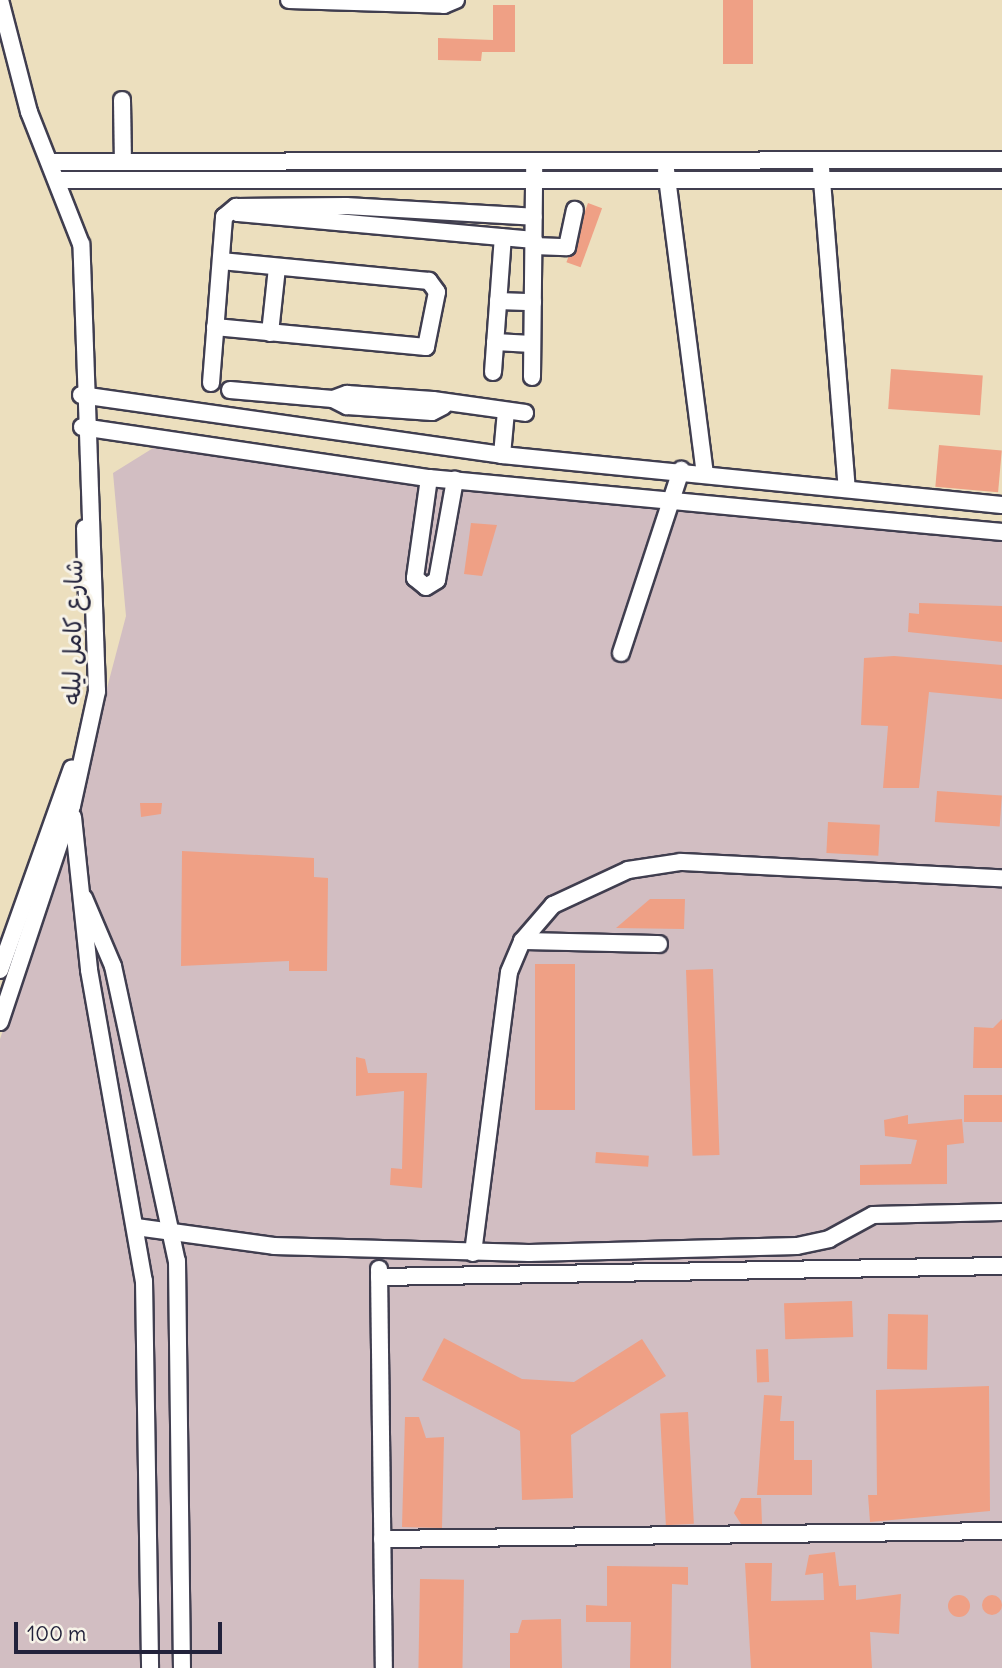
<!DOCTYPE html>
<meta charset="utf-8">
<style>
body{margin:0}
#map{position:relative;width:1002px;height:1668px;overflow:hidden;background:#ecdfbe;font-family:Delius,"Playpen Sans Arabic",sans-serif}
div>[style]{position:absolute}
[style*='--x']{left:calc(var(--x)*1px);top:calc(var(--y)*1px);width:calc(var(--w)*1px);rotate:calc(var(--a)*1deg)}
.industrial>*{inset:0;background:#d2bec2}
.building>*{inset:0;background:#efa085;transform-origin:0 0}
.round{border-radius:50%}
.roads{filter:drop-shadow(2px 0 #403e4f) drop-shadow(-2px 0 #403e4f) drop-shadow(0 2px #403e4f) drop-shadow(0 -2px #403e4f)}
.minor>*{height:16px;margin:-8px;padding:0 8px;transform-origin:8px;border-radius:8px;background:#fff}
span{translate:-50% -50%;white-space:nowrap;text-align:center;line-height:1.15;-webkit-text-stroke:6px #f7f3e8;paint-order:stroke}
.street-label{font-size:24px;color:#22223b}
.scale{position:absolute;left:14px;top:1622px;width:208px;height:32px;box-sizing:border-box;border:4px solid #22223b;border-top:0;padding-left:9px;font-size:21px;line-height:24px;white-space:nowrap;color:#22223b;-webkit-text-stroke:5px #f7f3e8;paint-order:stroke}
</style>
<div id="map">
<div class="industrial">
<div style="clip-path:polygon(158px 445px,1002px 532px,1002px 1668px,0 1668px,0 1039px,68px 836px,126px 616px,113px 473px)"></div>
</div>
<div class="building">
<div style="left:723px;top:0;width:30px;height:64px"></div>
<div style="clip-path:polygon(493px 5px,515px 5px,515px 52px,482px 52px,481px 61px,438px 60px,438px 38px,493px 40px)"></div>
<div style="left:588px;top:203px;width:15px;height:63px;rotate:20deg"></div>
<div style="left:891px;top:369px;width:92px;height:40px;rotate:4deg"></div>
<div style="left:939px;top:445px;width:63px;height:42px;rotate:5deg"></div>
<div style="clip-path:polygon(471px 523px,497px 525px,482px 576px,464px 574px)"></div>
<div style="clip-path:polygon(919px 603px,1002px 606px,1002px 642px,908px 632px,909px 613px,919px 614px)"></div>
<div style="clip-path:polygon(894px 656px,1002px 665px,1002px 699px,929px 692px,919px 788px,883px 788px,888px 726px,861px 725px,864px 658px)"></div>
<div style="left:937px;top:791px;width:65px;height:31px;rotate:4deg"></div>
<div style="clip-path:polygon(140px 803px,162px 803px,161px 814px,141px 817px)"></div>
<div style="left:828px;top:822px;width:52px;height:31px;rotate:3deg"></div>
<div style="clip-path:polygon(182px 851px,314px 858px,314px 877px,328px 878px,327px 971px,289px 971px,289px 961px,181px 966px)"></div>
<div style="clip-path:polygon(650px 899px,685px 899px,684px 929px,616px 928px)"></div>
<div style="left:535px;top:964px;width:40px;height:146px"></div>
<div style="left:713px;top:969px;width:186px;height:27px;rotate:88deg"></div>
<div style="clip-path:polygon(1002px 1019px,1002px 1068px,973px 1068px,974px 1027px,993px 1028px)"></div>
<div style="clip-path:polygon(356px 1057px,365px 1059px,368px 1073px,427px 1073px,422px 1188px,390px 1185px,391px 1168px,402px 1169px,404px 1091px,356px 1096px)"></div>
<div style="left:1002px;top:1095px;width:27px;height:38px;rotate:90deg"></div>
<div style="clip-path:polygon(908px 1115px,908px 1124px,962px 1119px,964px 1143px,947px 1145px,947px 1184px,860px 1185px,860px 1165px,911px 1164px,917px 1140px,885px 1136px,884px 1120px)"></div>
<div style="left:596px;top:1152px;width:53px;height:11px;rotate:4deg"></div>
<div style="left:852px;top:1301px;width:36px;height:68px;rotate:88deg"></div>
<div style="left:888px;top:1314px;width:40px;height:55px;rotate:1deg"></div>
<div style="clip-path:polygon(444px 1338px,522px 1379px,574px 1382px,642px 1339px,666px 1376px,571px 1435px,573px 1498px,522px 1500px,520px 1431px,422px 1380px)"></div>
<div style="left:768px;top:1349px;width:33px;height:12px;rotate:88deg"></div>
<div style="clip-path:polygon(989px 1386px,990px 1511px,870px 1522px,868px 1495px,877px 1495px,876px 1390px)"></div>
<div style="clip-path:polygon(764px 1395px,782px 1396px,780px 1421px,794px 1421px,794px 1460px,812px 1460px,812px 1495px,757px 1495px)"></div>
<div style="left:688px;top:1412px;width:112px;height:28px;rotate:87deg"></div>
<div style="clip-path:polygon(405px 1417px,419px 1417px,426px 1438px,444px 1437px,442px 1528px,402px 1527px)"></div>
<div style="clip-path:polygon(741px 1498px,761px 1498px,762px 1524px,741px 1524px,734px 1513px)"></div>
<div style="clip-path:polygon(835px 1552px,839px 1586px,856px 1585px,856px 1600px,901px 1594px,899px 1634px,870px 1632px,872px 1668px,751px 1668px,745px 1563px,772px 1563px,771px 1601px,824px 1600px,823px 1573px,805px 1575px,809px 1555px)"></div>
<div style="clip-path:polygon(607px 1566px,688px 1567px,688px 1585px,672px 1584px,671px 1668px,630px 1668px,631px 1622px,586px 1622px,586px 1605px,607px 1606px)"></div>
<div style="left:420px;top:1579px;width:44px;height:89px;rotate:1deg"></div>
<div class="round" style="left:982px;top:1595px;width:20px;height:20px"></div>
<div class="round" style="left:948px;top:1595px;width:22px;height:22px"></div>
<div style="clip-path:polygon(561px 1619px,562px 1668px,510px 1668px,510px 1633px,518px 1633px,522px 1620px)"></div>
</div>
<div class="roads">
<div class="minor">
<div style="--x:289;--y:0;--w:155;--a:1.8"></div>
<div style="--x:444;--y:5;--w:13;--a:-23"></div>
<div style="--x:122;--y:100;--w:61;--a:89.1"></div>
<div style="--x:50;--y:162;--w:952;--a:-0.12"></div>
<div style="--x:821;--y:168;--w:322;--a:85.4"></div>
<div style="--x:666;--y:170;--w:305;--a:82.7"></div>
<div style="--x:57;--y:180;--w:945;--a:0"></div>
<div style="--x:534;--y:240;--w:297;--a:-174.8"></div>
<div style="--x:238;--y:213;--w:6;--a:-108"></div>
<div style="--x:236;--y:207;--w:110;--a:-0.5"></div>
<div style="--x:346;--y:206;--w:188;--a:3.3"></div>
<div style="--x:534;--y:246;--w:33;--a:2"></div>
<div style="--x:567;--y:247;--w:38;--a:-78"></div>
<div style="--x:498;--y:301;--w:35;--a:2"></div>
<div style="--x:215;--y:327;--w:212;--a:5.4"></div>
<div style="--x:426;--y:347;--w:56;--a:-78.7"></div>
<div style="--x:437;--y:292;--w:14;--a:-126"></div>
<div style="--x:429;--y:281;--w:209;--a:-174.5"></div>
<div style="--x:270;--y:333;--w:66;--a:-83.9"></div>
<div style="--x:495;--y:342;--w:37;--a:3"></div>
<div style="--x:493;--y:372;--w:135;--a:-85.8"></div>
<div style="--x:532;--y:377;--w:208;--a:-89.4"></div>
<div style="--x:211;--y:383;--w:167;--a:-85.5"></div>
<div style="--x:224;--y:217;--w:16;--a:-40"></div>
<div style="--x:230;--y:390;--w:103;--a:5"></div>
<div style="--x:333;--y:399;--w:16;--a:27"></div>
<div style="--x:347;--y:406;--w:85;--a:4"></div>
<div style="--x:432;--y:412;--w:13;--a:-27"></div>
<div style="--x:81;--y:395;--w:425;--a:8.1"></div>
<div style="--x:502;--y:455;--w:502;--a:5.71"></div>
<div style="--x:333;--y:399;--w:15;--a:-20"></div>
<div style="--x:347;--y:394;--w:86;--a:4"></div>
<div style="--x:433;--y:400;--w:93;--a:8"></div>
<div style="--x:82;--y:427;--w:351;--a:8.4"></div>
<div style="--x:429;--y:478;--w:576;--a:5.38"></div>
<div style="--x:502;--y:455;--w:44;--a:-84.8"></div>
<div style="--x:429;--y:478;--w:101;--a:98"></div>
<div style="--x:415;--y:578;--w:14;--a:39"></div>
<div style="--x:426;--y:587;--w:13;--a:-32"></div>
<div style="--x:437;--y:580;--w:102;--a:-79.8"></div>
<div style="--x:85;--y:528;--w:72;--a:88.4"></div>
<div style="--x:621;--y:653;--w:193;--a:-71.8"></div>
<div style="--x:73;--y:817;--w:154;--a:84"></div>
<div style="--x:89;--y:970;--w:316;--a:80"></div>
<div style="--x:144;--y:1281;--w:387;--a:89.1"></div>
<div style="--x:84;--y:898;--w:74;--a:66.9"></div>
<div style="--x:113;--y:966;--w:302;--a:77.8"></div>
<div style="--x:177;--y:1261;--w:407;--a:89.3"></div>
<div style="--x:522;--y:941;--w:137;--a:1.3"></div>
<div style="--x:0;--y:970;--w:214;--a:-70.4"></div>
<div style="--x:0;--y:1022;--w:228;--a:-71.6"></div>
<div style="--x:72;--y:806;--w:118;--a:-77.7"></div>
<div style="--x:97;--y:691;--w:447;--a:-92"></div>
<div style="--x:81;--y:244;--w:142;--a:-111.5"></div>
<div style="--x:29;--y:112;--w:116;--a:-104.5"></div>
<div style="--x:136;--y:1227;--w:139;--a:7.8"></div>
<div style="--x:274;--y:1246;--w:255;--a:1.6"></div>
<div style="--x:529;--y:1253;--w:268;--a:-1.5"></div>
<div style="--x:797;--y:1246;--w:33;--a:-12"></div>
<div style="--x:829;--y:1239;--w:50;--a:-28.6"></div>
<div style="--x:873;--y:1215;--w:129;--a:-1.3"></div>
<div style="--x:473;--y:1253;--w:283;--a:-82.7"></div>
<div style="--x:509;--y:972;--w:34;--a:-67"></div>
<div style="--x:522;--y:941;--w:48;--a:-49.3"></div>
<div style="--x:553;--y:905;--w:83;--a:-25"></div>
<div style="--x:628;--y:870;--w:54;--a:-8.6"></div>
<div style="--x:681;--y:862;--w:321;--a:2.9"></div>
<div style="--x:379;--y:1269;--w:399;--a:89.3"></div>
<div style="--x:379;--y:1277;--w:623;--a:-1.01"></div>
<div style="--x:382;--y:1539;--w:620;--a:-0.74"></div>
</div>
</div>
<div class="street-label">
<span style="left:73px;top:632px;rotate:-89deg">شارع كامل ليله</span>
</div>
<div class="scale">100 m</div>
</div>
